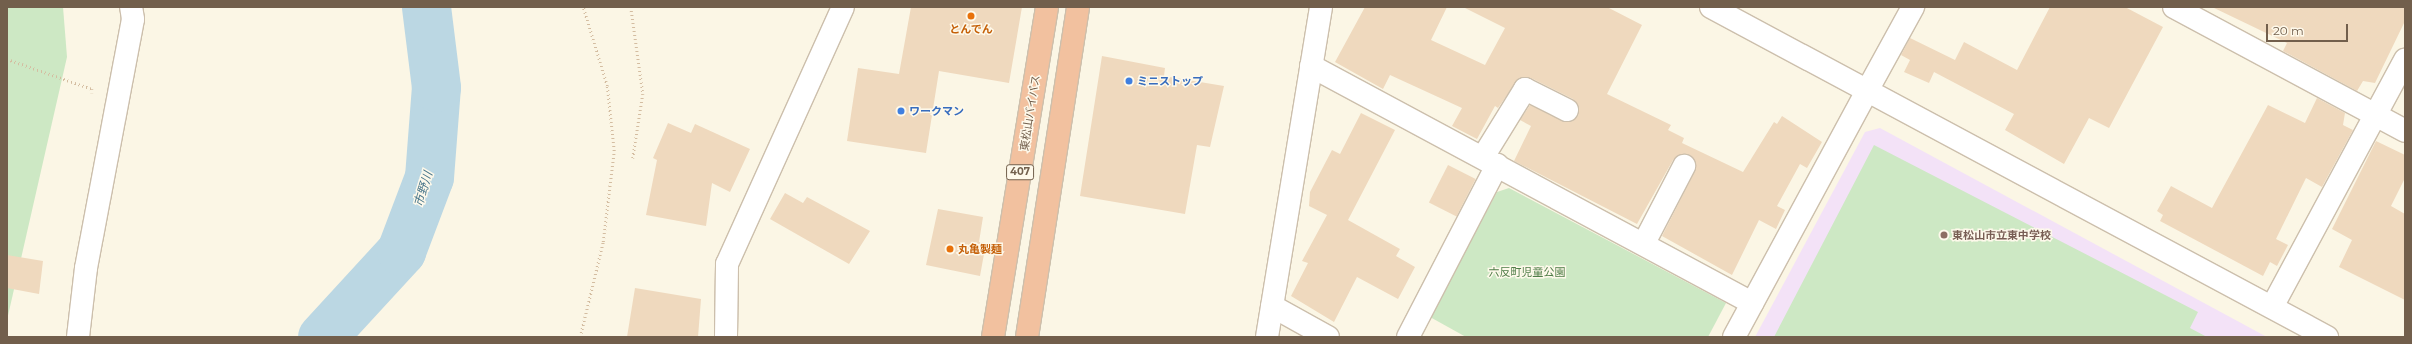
<!DOCTYPE html>
<meta charset="utf-8">
<style>
body{margin:0}
#map{position:relative;width:2412px;height:344px;overflow:hidden;background:#fbf6e5;font-family:Montserrat,"Noto Sans JP",sans-serif}
div>[style]{position:absolute}
[style*='--x']{left:calc(var(--x)*1px);top:calc(var(--y)*1px);width:calc(var(--w)*1px);rotate:calc(var(--a)*1deg)}
.education>*{inset:0;background:#f3e2f7}
.green>*{inset:0;background:#cde8c4}
.river>*{height:49px;margin:-24.5px;padding:0 24.5px;transform-origin:24.5px;border-radius:24.5px;background:#bbd7e3}
.building>*{inset:0;background:#efd9be;transform-origin:0 0}
.path>*{height:2.5px;margin-top:-1.25px;transform-origin:0;background:repeating-linear-gradient(90deg,#d4bda1 0 1px,transparent 0 4px)}
.roads{filter:drop-shadow(1px 0 #ccbfac) drop-shadow(-1px 0 #ccbfac) drop-shadow(0 1px #ccbfac) drop-shadow(0 -1px #ccbfac)}
.street>*{height:22px;margin:-11px;padding:0 11px;transform-origin:11px;border-radius:11px;background:#fff}
.secondary>*{height:22px;margin:-11px;padding:0 11px;transform-origin:11px;border-radius:11px;background:#fff}
.highway>*{height:22px;margin:-11px;padding:0 11px;transform-origin:11px;border-radius:11px;background:#f2c19f}
.dots>*{width:11px;height:11px;translate:-50% -50%;box-sizing:border-box;border:2px solid #fef9eb;border-radius:50%}
span{translate:-50% -50%;white-space:nowrap;text-align:center;line-height:1.15;-webkit-text-stroke:3px #fef9eb;paint-order:stroke}
.shield-label span{padding:1px 3px;background:#fef9eb;border:1px solid;border-radius:3px;-webkit-text-stroke-width:0}
.shield-label{font-size:10px;color:#725f4c;font-weight:700}
.food-label{font-size:11px;color:#c56008;font-weight:700}
.left{translate:0 -50%;text-align:left}
.shop-label{font-size:11px;color:#366cbe;font-weight:700}
.street-label{font-size:11px;color:#725f4c}
.education-label{font-size:11px;color:#785e54;font-weight:700}
.park-label{font-size:11px;color:#4f7d47}
.water-label{font-size:12px;color:#4a778b;font-style:italic}
.frame{position:absolute;inset:0;border:8px solid #725f4c;pointer-events:none}
.scale{position:absolute;left:2266px;top:24px;width:82px;height:18px;box-sizing:border-box;border:2px solid #725f4c;border-top:0;padding-left:5px;font-size:12px;line-height:14px;white-space:nowrap;color:#725f4c;-webkit-text-stroke:3px #fef9eb;paint-order:stroke}
</style>
<div id="map">
<div class="education">
<div style="clip-path:polygon(1880px 128px,2267px 337px,1755px 337px,1865px 132px)"></div>
</div>
<div class="green">
<div style="clip-path:polygon(7px 7px,63px 7px,67px 57px,7px 320px)"></div>
<div style="clip-path:polygon(1874px 145px,2198px 312px,2190px 328px,2207px 337px,1774px 337px)"></div>
<div style="clip-path:polygon(1509px 188px,1726px 303px,1708px 337px,1466px 337px,1430px 317px,1497px 192px)"></div>
</div>
<div class="river">
<div style="--x:322;--y:337;--w:117;--a:-47.4"></div>
<div style="--x:401;--y:251;--w:79;--a:-69.3"></div>
<div style="--x:429;--y:177;--w:90;--a:-85.6"></div>
<div style="--x:436;--y:87;--w:81;--a:-97.1"></div>
</div>
<div class="building">
<div style="clip-path:polygon(911px 7px,1022px 7px,1009px 83px,939px 71px,926px 153px,847px 141px,858px 68px,899px 74px)"></div>
<div style="clip-path:polygon(1365px 7px,1447px 7px,1431px 40px,1485px 65px,1505px 28px,1463px 7px,1607px 7px,1642px 25px,1607px 94px,1671px 125px,1668px 130px,1684px 138px,1682px 143px,1743px 172px,1774px 122px,1777px 124px,1782px 116px,1822px 142px,1807px 168px,1800px 164px,1777px 206px,1785px 210px,1776px 229px,1759px 220px,1732px 275px,1662px 236px,1695px 171px,1696px 165px,1690px 155px,1683px 154px,1673px 160px,1637px 224px,1514px 161px,1531px 126px,1520px 120px,1530px 105px,1568px 122px,1578px 116px,1579px 110px,1573px 99px,1531px 78px,1519px 78px,1498px 108px,1495px 106px,1477px 139px,1452px 126px,1462px 108px,1390px 75px,1383px 89px,1335px 62px)"></div>
<div style="clip-path:polygon(2050px 7px,2125px 7px,2163px 27px,2109px 128px,2089px 118px,2064px 164px,2005px 130px,2014px 114px,1934px 72px,1929px 83px,1904px 72px,1910px 60px,1901px 55px,1910px 38px,1955px 60px,1964px 42px,2017px 70px)"></div>
<div style="clip-path:polygon(2212px 7px,2405px 7px,2405px 21px,2375px 83px,2363px 81px,2357px 91px,2283px 51px,2287px 43px)"></div>
<div style="clip-path:polygon(1102px 56px,1165px 68px,1164px 76px,1224px 86px,1210px 147px,1197px 145px,1185px 214px,1080px 196px)"></div>
<div style="clip-path:polygon(2317px 98px,2345px 113px,2343px 125px,2353px 130px,2322px 187px,2306px 178px,2276px 239px,2288px 245px,2277px 266px,2270px 262px,2263px 276px,2160px 221px,2163px 215px,2157px 211px,2171px 186px,2212px 208px,2268px 105px,2305px 123px)"></div>
<div style="clip-path:polygon(1361px 113px,1395px 130px,1348px 220px,1400px 249px,1396px 256px,1415px 267px,1398px 299px,1357px 277px,1334px 322px,1291px 296px,1308px 263px,1302px 261px,1327px 215px,1309px 206px,1310px 192px,1332px 150px,1340px 154px)"></div>
<div style="clip-path:polygon(668px 123px,691px 133px,695px 124px,750px 149px,730px 192px,712px 183px,706px 226px,646px 215px,657px 160px,653px 158px)"></div>
<div style="clip-path:polygon(2376px 141px,2405px 155px,2405px 178px,2391px 206px,2405px 214px,2405px 300px,2339px 267px,2352px 240px,2332px 229px)"></div>
<div style="left:1448px;top:165px;width:31px;height:42px;rotate:27deg"></div>
<div style="clip-path:polygon(785px 193px,803px 203px,807px 197px,870px 231px,849px 264px,770px 219px)"></div>
<div style="clip-path:polygon(938px 209px,983px 217px,979px 242px,986px 243px,980px 276px,926px 265px)"></div>
<div style="clip-path:polygon(7px 255px,43px 261px,39px 294px,7px 288px)"></div>
<div style="clip-path:polygon(635px 288px,701px 299px,698px 337px,627px 337px)"></div>
</div>
<div class="path">
<div style="--x:631;--y:7;--w:88;--a:82.1"></div>
<div style="--x:643;--y:94;--w:65;--a:98.9"></div>
<div style="--x:7;--y:59;--w:90;--a:19.4"></div>
<div style="--x:92;--y:89;--w:4;--a:90"></div>
<div style="--x:580;--y:337;--w:98;--a:-76.4"></div>
<div style="--x:603;--y:242;--w:92;--a:-83.1"></div>
<div style="--x:614;--y:151;--w:65;--a:-96.1"></div>
<div style="--x:607;--y:86;--w:83;--a:-106.9"></div>
</div>
<div class="roads">
<div class="street">
<div style="--x:2174;--y:7;--w:262;--a:28.2"></div>
<div style="--x:1311;--y:66;--w:501;--a:28.25"></div>
<div style="--x:1483;--y:157;--w:80;--a:-58.3"></div>
<div style="--x:1525;--y:89;--w:47;--a:26.6"></div>
<div style="--x:1644;--y:243;--w:87;--a:-62.5"></div>
<div style="--x:1272;--y:306;--w:64;--a:29"></div>
<div style="--x:2272;--y:307;--w:281;--a:-61.7"></div>
<div style="--x:726;--y:337;--w:73;--a:-89.2"></div>
<div style="--x:727;--y:264;--w:282;--a:-65.7"></div>
<div style="--x:1267;--y:337;--w:334;--a:-80.7"></div>
<div style="--x:1408;--y:337;--w:194;--a:-62.6"></div>
<div style="--x:1734;--y:337;--w:282;--a:-61.6"></div>
</div>
<div class="secondary">
<div style="--x:1711;--y:7;--w:699;--a:28.18"></div>
<div style="--x:1868;--y:89;--w:94;--a:-61.2"></div>
<div style="--x:78;--y:337;--w:69;--a:-83.4"></div>
<div style="--x:86;--y:268;--w:253;--a:-79.3"></div>
<div style="--x:133;--y:19;--w:12;--a:-99"></div>
</div>
<div class="highway">
<div style="--x:993;--y:337;--w:334;--a:-80.7"></div>
<div style="--x:1027;--y:337;--w:334;--a:-81.2"></div>
</div>
</div>
<div class="dots">
<div style="left:971px;top:16px;background:#e8710a"></div>
<div style="left:1129px;top:81px;background:#3f7fe0"></div>
<div style="left:901px;top:111px;background:#3f7fe0"></div>
<div style="left:1944px;top:235px;background:#8d6e63"></div>
<div style="left:950px;top:249px;background:#e8710a"></div>
</div>
<div class="shield-label">
<span style="left:1020px;top:172px">407</span>
</div>
<div class="food-label">
<span style="left:971px;top:29px">とんでん</span>
<span class="left" style="left:958px;top:249px">丸亀製麺</span>
</div>
<div class="shop-label">
<span class="left" style="left:1137px;top:81px">ミニストップ</span>
<span class="left" style="left:909px;top:111px">ワークマン</span>
</div>
<div class="street-label">
<span style="left:1030px;top:113px;rotate:-81deg">東松山バイパス</span>
</div>
<div class="education-label">
<span class="left" style="left:1952px;top:235px">東松山市立東中学校</span>
</div>
<div class="park-label">
<span style="left:1527px;top:272px">六反町児童公園</span>
</div>
<div class="water-label">
<span style="left:423px;top:189px;rotate:-73deg">市野川</span>
</div>
<div class="frame"></div>
<div class="scale">20 m</div>
</div>
